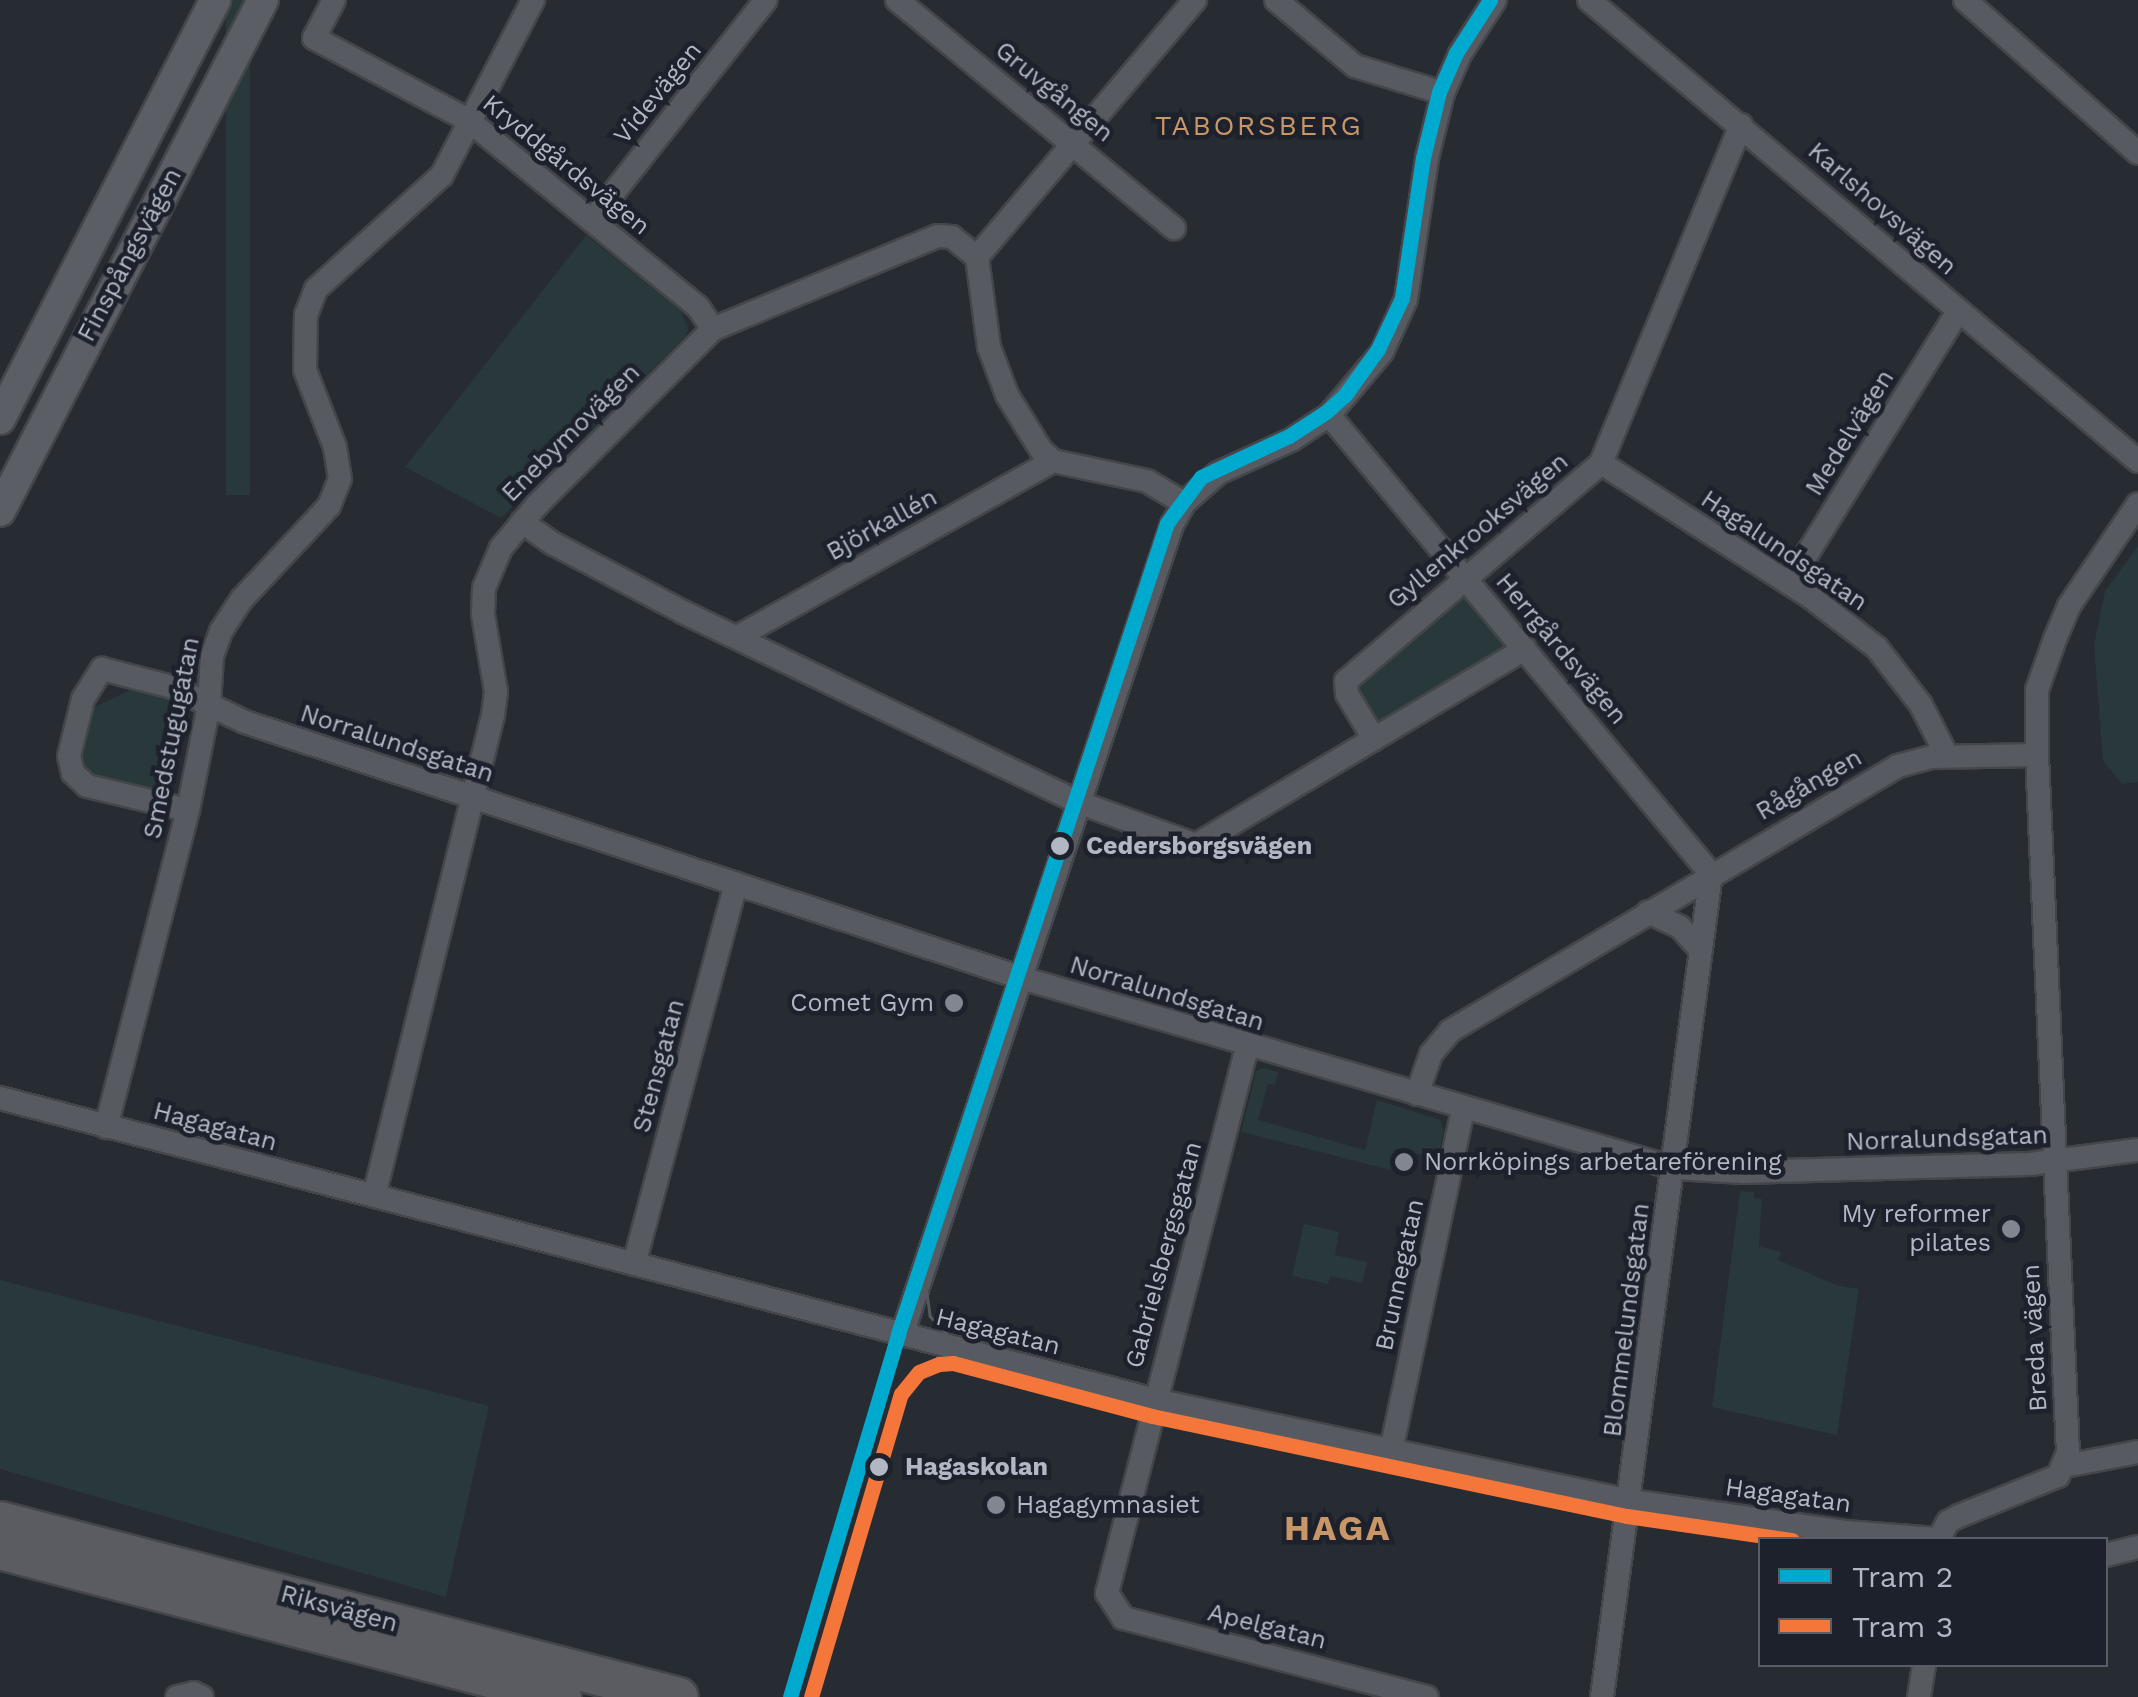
<!DOCTYPE html>
<meta charset="utf-8">
<style>
body{margin:0}
#map{position:relative;width:2138px;height:1697px;overflow:hidden;background:#272b32;font-family:"Work Sans",sans-serif}
div>[style]{position:absolute}
[style*='--x']{left:calc(var(--x)*1px);top:calc(var(--y)*1px);width:calc(var(--w)*1px);rotate:calc(var(--a)*1deg)}
.green>*{inset:0;background:#29383a;transform-origin:0 0}
.roads{filter:drop-shadow(2px 0 #43464b) drop-shadow(-2px 0 #43464b) drop-shadow(0 2px #43464b) drop-shadow(0 -2px #43464b)}
.minor>*{height:22px;margin:-11px;padding:0 11px;transform-origin:11px;border-radius:11px;background:#575a60}
.secondary>*{height:30px;margin:-15px;padding:0 15px;transform-origin:15px;border-radius:15px;background:#5b5e65}
.trunk>*{height:38px;margin:-19px;padding:0 19px;transform-origin:19px;border-radius:19px;background:#5a5c62}
.tram>*{height:2.5px;margin:-1.25px;padding:0 1.25px;transform-origin:1.25px;border-radius:1.25px;background:#56595e}
.tram-1>*{height:15px;margin:-7.5px;padding:0 7.5px;transform-origin:7.5px;border-radius:7.5px;background:#00a9ce}
.tram-2>*{height:15px;margin:-7.5px;padding:0 7.5px;transform-origin:7.5px;border-radius:7.5px;background:#f5763a}
.dots>*{width:28px;height:28px;translate:-50% -50%;box-sizing:border-box;border:5px solid #1c212c;border-radius:50%}
span{translate:-50% -50%;white-space:nowrap;text-align:center;line-height:1.15;-webkit-text-stroke:9px #1c212c;paint-order:stroke}
.street-label{font-size:25px;color:#b1b7c3}
.stop-label{font-size:25px;color:#b1b7c3;font-weight:700}
.left{translate:0 -50%;text-align:left}
.poi-label{font-size:25px;color:#b1b7c3}
.right{translate:-100% -50%;text-align:right}
.neighbourhood-label{font-size:28px;color:#c89667;letter-spacing:2.5px}
.district-label{font-size:35px;color:#c89667;font-weight:700;letter-spacing:2.5px}
.legend{position:absolute;left:1758px;top:1537px;width:350px;height:130px;box-sizing:border-box;background:#1c212c;border:2px solid #585d68;margin:0;padding:12px 18px;list-style:none;font-size:30px;color:#b1b7c3}
.legend li{display:flex;align-items:center;gap:20px;height:50px}
.legend b{width:50px;border:2px solid #585d68}
</style>
<div id="map">
<div class="green">
<div style="left:226px;top:0;width:24px;height:495px"></div>
<div style="clip-path:polygon(586px 235px,681px 311px,688px 328px,686px 336px,501px 518px,405px 467px)"></div>
<div style="clip-path:polygon(2138px 546px,2138px 782px,2122px 784px,2103px 761px,2094px 645px,2105px 591px)"></div>
<div style="clip-path:polygon(1465px 592px,1508px 644px,1379px 727px,1353px 683px)"></div>
<div style="clip-path:polygon(130px 690px,178px 702px,184px 716px,170px 778px,144px 793px,94px 779px,83px 765px,79px 746px,92px 708px)"></div>
<div style="clip-path:polygon(1264px 1068px,1278px 1072px,1275px 1085px,1268px 1084px,1258px 1120px,1365px 1150px,1377px 1100px,1440px 1120px,1444px 1131px,1438px 1158px,1395px 1149px,1391px 1170px,1241px 1132px,1256px 1071px)"></div>
<div style="clip-path:polygon(1740px 1191px,1754px 1192px,1754px 1198px,1762px 1199px,1759px 1246px,1781px 1252px,1778px 1260px,1836px 1285px,1859px 1289px,1837px 1435px,1712px 1407px)"></div>
<div style="clip-path:polygon(1304px 1224px,1339px 1232px,1335px 1255px,1367px 1262px,1362px 1283px,1330px 1276px,1328px 1284px,1292px 1276px)"></div>
<div style="clip-path:polygon(0 1280px,489px 1406px,446px 1597px,0 1469px)"></div>
</div>
<div class="roads">
<div class="minor">
<div style="--x:334;--y:0;--w:43;--a:117.8"></div>
<div style="--x:314;--y:38;--w:174;--a:28"></div>
<div style="--x:468;--y:120;--w:296;--a:39.1"></div>
<div style="--x:698;--y:307;--w:27;--a:56"></div>
<div style="--x:897;--y:0;--w:359;--a:39.5"></div>
<div style="--x:1276;--y:0;--w:103;--a:39.9"></div>
<div style="--x:1355;--y:66;--w:92;--a:17.1"></div>
<div style="--x:1589;--y:0;--w:717;--a:40.02"></div>
<div style="--x:1965;--y:0;--w:231;--a:41.5"></div>
<div style="--x:592;--y:220;--w:280;--a:-51.7"></div>
<div style="--x:977;--y:257;--w:91;--a:82.4"></div>
<div style="--x:989;--y:347;--w:51;--a:69.4"></div>
<div style="--x:1007;--y:395;--w:65;--a:58.3"></div>
<div style="--x:1041;--y:450;--w:16;--a:43"></div>
<div style="--x:1053;--y:461;--w:96;--a:12"></div>
<div style="--x:1147;--y:481;--w:43;--a:30.7"></div>
<div style="--x:1329;--y:415;--w:597;--a:50.23"></div>
<div style="--x:1601;--y:463;--w:250;--a:32.6"></div>
<div style="--x:1812;--y:598;--w:82;--a:37.6"></div>
<div style="--x:1877;--y:648;--w:72;--a:52.3"></div>
<div style="--x:1921;--y:705;--w:57;--a:63"></div>
<div style="--x:522;--y:522;--w:39;--a:35"></div>
<div style="--x:554;--y:544;--w:146;--a:27.8"></div>
<div style="--x:683;--y:612;--w:435;--a:25.7"></div>
<div style="--x:1075;--y:801;--w:129;--a:20"></div>
<div style="--x:1196;--y:845;--w:383;--a:-30.8"></div>
<div style="--x:1789;--y:583;--w:319;--a:-58.1"></div>
<div style="--x:737;--y:637;--w:362;--a:-29.1"></div>
<div style="--x:1374;--y:739;--w:52;--a:-121"></div>
<div style="--x:1347;--y:694;--w:13;--a:-94"></div>
<div style="--x:1346;--y:681;--w:335;--a:-40.5"></div>
<div style="--x:1601;--y:463;--w:366;--a:-67.5"></div>
<div style="--x:188;--y:810;--w:104;--a:-166.6"></div>
<div style="--x:87;--y:786;--w:19;--a:-137"></div>
<div style="--x:73;--y:773;--w:17;--a:-103"></div>
<div style="--x:69;--y:756;--w:59;--a:-76.2"></div>
<div style="--x:83;--y:699;--w:36;--a:-58"></div>
<div style="--x:102;--y:669;--w:72;--a:14.4"></div>
<div style="--x:172;--y:687;--w:81;--a:25.6"></div>
<div style="--x:245;--y:722;--w:821;--a:18.24"></div>
<div style="--x:1025;--y:979;--w:676;--a:16.24"></div>
<div style="--x:1674;--y:1168;--w:69;--a:3.3"></div>
<div style="--x:1743;--y:1172;--w:287;--a:-1.6"></div>
<div style="--x:2030;--y:1164;--w:109;--a:-7.4"></div>
<div style="--x:1648;--y:912;--w:35;--a:25"></div>
<div style="--x:1680;--y:927;--w:31;--a:48"></div>
<div style="--x:1247;--y:1047;--w:564;--a:104.38"></div>
<div style="--x:1107;--y:1593;--w:30;--a:57"></div>
<div style="--x:1123;--y:1618;--w:314;--a:14.6"></div>
<div style="--x:1417;--y:1094;--w:42;--a:-70.7"></div>
<div style="--x:1431;--y:1054;--w:30;--a:-50"></div>
<div style="--x:1450;--y:1031;--w:521;--a:-30.61"></div>
<div style="--x:1898;--y:766;--w:35;--a:-15"></div>
<div style="--x:1932;--y:757;--w:105;--a:-1.1"></div>
<div style="--x:2037;--y:755;--w:65;--a:-90"></div>
<div style="--x:2037;--y:690;--w:54;--a:-70.6"></div>
<div style="--x:2055;--y:639;--w:36;--a:-67"></div>
<div style="--x:2069;--y:606;--w:123;--a:-55.9"></div>
<div style="--x:0;--y:1098;--w:1194;--a:14.65"></div>
<div style="--x:1155;--y:1400;--w:487;--a:12"></div>
<div style="--x:1631;--y:1501;--w:216;--a:8.2"></div>
<div style="--x:1845;--y:1532;--w:93;--a:4.3"></div>
<div style="--x:106;--y:1127;--w:327;--a:-75.5"></div>
<div style="--x:188;--y:810;--w:107;--a:-78.7"></div>
<div style="--x:209;--y:705;--w:49;--a:-86.5"></div>
<div style="--x:212;--y:656;--w:27;--a:-70"></div>
<div style="--x:221;--y:631;--w:38;--a:-57"></div>
<div style="--x:242;--y:599;--w:127;--a:-46.9"></div>
<div style="--x:329;--y:506;--w:29;--a:-68"></div>
<div style="--x:340;--y:479;--w:32;--a:-99"></div>
<div style="--x:335;--y:447;--w:83;--a:-111.3"></div>
<div style="--x:305;--y:370;--w:55;--a:-89"></div>
<div style="--x:306;--y:315;--w:28;--a:-69"></div>
<div style="--x:316;--y:289;--w:170;--a:-42.1"></div>
<div style="--x:442;--y:175;--w:197;--a:-62.5"></div>
<div style="--x:374;--y:1196;--w:495;--a:-76.1"></div>
<div style="--x:493;--y:716;--w:24;--a:-83"></div>
<div style="--x:496;--y:692;--w:79;--a:-99.5"></div>
<div style="--x:483;--y:614;--w:26;--a:-88"></div>
<div style="--x:484;--y:588;--w:43;--a:-67"></div>
<div style="--x:501;--y:548;--w:56;--a:-50.1"></div>
<div style="--x:537;--y:505;--w:249;--a:-45"></div>
<div style="--x:713;--y:329;--w:243;--a:-22.5"></div>
<div style="--x:938;--y:236;--w:14;--a:4"></div>
<div style="--x:952;--y:237;--w:32;--a:39"></div>
<div style="--x:977;--y:257;--w:337;--a:-49.7"></div>
<div style="--x:634;--y:1264;--w:394;--a:-75"></div>
<div style="--x:902;--y:1335;--w:854;--a:-71.57"></div>
<div style="--x:1172;--y:525;--w:25;--a:-61"></div>
<div style="--x:1184;--y:503;--w:45;--a:-41.4"></div>
<div style="--x:1218;--y:473;--w:80;--a:-24.3"></div>
<div style="--x:1291;--y:440;--w:45;--a:-33.3"></div>
<div style="--x:1329;--y:415;--w:82;--a:-49.9"></div>
<div style="--x:1382;--y:352;--w:58;--a:-65.6"></div>
<div style="--x:1406;--y:299;--w:143;--a:-81.5"></div>
<div style="--x:1427;--y:158;--w:67;--a:-76.2"></div>
<div style="--x:1443;--y:93;--w:43;--a:-66.4"></div>
<div style="--x:1460;--y:54;--w:64;--a:-57.1"></div>
<div style="--x:1391;--y:1451;--w:349;--a:-78.1"></div>
<div style="--x:2065;--y:1466;--w:74;--a:-10.9"></div>
<div style="--x:1938;--y:1540;--w:21;--a:-61"></div>
<div style="--x:1948;--y:1522;--w:13;--a:-29"></div>
<div style="--x:1959;--y:1516;--w:107;--a:-22"></div>
<div style="--x:2058;--y:1476;--w:25;--a:-67"></div>
<div style="--x:2068;--y:1453;--w:699;--a:-92.54"></div>
<div style="--x:2106;--y:1555;--w:33;--a:-14"></div>
<div style="--x:177;--y:1697;--w:17;--a:-13"></div>
<div style="--x:194;--y:1693;--w:9;--a:27"></div>
<div style="--x:1602;--y:1697;--w:830;--a:-82.46"></div>
<div style="--x:1919;--y:1697;--w:33;--a:-81"></div>
</div>
<div class="secondary">
<div style="--x:0;--y:419;--w:471;--a:-62.8"></div>
<div style="--x:0;--y:511;--w:575;--a:-62.77"></div>
</div>
<div class="trunk">
<div style="--x:0;--y:1521;--w:701;--a:14.53"></div>
<div style="--x:0;--y:1550;--w:581;--a:14.66"></div>
</div>
</div>
<div class="tram">
<div style="--x:925;--y:1279;--w:37;--a:82"></div>
<div style="--x:930;--y:1316;--w:37;--a:47"></div>
</div>
<div class="tram-1">
<div style="--x:790;--y:1697;--w:379;--a:-73.4"></div>
<div style="--x:898;--y:1334;--w:854;--a:-71.65"></div>
<div style="--x:1167;--y:523;--w:57;--a:-53.5"></div>
<div style="--x:1201;--y:477;--w:97;--a:-25"></div>
<div style="--x:1289;--y:436;--w:44;--a:-33"></div>
<div style="--x:1326;--y:412;--w:25;--a:-42"></div>
<div style="--x:1345;--y:395;--w:57;--a:-54.3"></div>
<div style="--x:1378;--y:349;--w:56;--a:-64.8"></div>
<div style="--x:1402;--y:298;--w:142;--a:-81.5"></div>
<div style="--x:1423;--y:158;--w:68;--a:-76.4"></div>
<div style="--x:1439;--y:92;--w:43;--a:-66.4"></div>
<div style="--x:1456;--y:53;--w:63;--a:-57.3"></div>
</div>
<div class="tram-2">
<div style="--x:811;--y:1697;--w:316;--a:-73.5"></div>
<div style="--x:901;--y:1394;--w:28;--a:-51"></div>
<div style="--x:919;--y:1372;--w:22;--a:-22"></div>
<div style="--x:939;--y:1364;--w:14;--a:-4"></div>
<div style="--x:953;--y:1363;--w:206;--a:14.9"></div>
<div style="--x:1152;--y:1416;--w:485;--a:11.9"></div>
<div style="--x:1627;--y:1516;--w:167;--a:8.3"></div>
</div>
<div class="dots">
<div style="left:1060px;top:846px;background:#b1b7c3"></div>
<div style="left:954px;top:1003px;background:#818690"></div>
<div style="left:1404px;top:1162px;background:#818690"></div>
<div style="left:2011px;top:1229px;background:#818690"></div>
<div style="left:879px;top:1467px;background:#b1b7c3"></div>
<div style="left:996px;top:1505px;background:#818690"></div>
</div>
<div class="street-label">
<span style="left:1054px;top:92px;rotate:39deg">Gruvgången</span>
<span style="left:658px;top:93px;rotate:-51deg">Videvägen</span>
<span style="left:566px;top:165px;rotate:39deg">Kryddgårdsvägen</span>
<span style="left:1882px;top:209px;rotate:41deg">Karlshovsvägen</span>
<span style="left:130px;top:255px;rotate:-62deg">Finspångsvägen</span>
<span style="left:571px;top:433px;rotate:-45deg">Enebymovägen</span>
<span style="left:1850px;top:433px;rotate:-58deg">Medelvägen</span>
<span style="left:882px;top:525px;rotate:-29deg">Björkallén</span>
<span style="left:1478px;top:531px;rotate:-40deg">Gyllenkrooksvägen</span>
<span style="left:1784px;top:551px;rotate:34deg">Hagalundsgatan</span>
<span style="left:1561px;top:649px;rotate:50deg">Herrgårdsvägen</span>
<span style="left:172px;top:738px;rotate:-79deg">Smedstugugatan</span>
<span style="left:397px;top:744px;rotate:18deg">Norralundsgatan</span>
<span style="left:1809px;top:785px;rotate:-30deg">Rågången</span>
<span style="left:1167px;top:994px;rotate:17deg">Norralundsgatan</span>
<span style="left:659px;top:1066px;rotate:-75deg">Stensgatan</span>
<span style="left:215px;top:1127px;rotate:15deg">Hagagatan</span>
<span style="left:1947px;top:1139px;rotate:-2deg">Norralundsgatan</span>
<span style="left:1164px;top:1255px;rotate:-75deg">Gabrielsbergsgatan</span>
<span style="left:1400px;top:1275px;rotate:-78deg">Brunnegatan</span>
<span style="left:1627px;top:1320px;rotate:-83deg">Blommelundsgatan</span>
<span style="left:998px;top:1332px;rotate:14deg">Hagagatan</span>
<span style="left:2035px;top:1338px;rotate:-93deg">Breda vägen</span>
<span style="left:1788px;top:1496px;rotate:8deg">Hagagatan</span>
<span style="left:339px;top:1609px;rotate:15deg">Riksvägen</span>
<span style="left:1267px;top:1627px;rotate:14deg">Apelgatan</span>
</div>
<div class="stop-label">
<span class="left" style="left:1086px;top:846px">Cedersborgsvägen</span>
<span class="left" style="left:905px;top:1467px">Hagaskolan</span>
</div>
<div class="poi-label">
<span class="right" style="left:934px;top:1003px">Comet Gym</span>
<span class="left" style="left:1424px;top:1162px">Norrköpings arbetareförening</span>
<span class="right" style="left:1991px;top:1229px">My reformer<br>pilates</span>
<span class="left" style="left:1016px;top:1505px">Hagagymnasiet</span>
</div>
<div class="neighbourhood-label">
<span style="left:1259px;top:126px">TABORSBERG</span>
</div>
<div class="district-label">
<span style="left:1338px;top:1528px">HAGA</span>
</div>
<ul class="legend">
<li><b style="height:12px;background:#00a9ce"></b>Tram 2</li>
<li><b style="height:12px;background:#f5763a"></b>Tram 3</li>
</ul>
</div>
